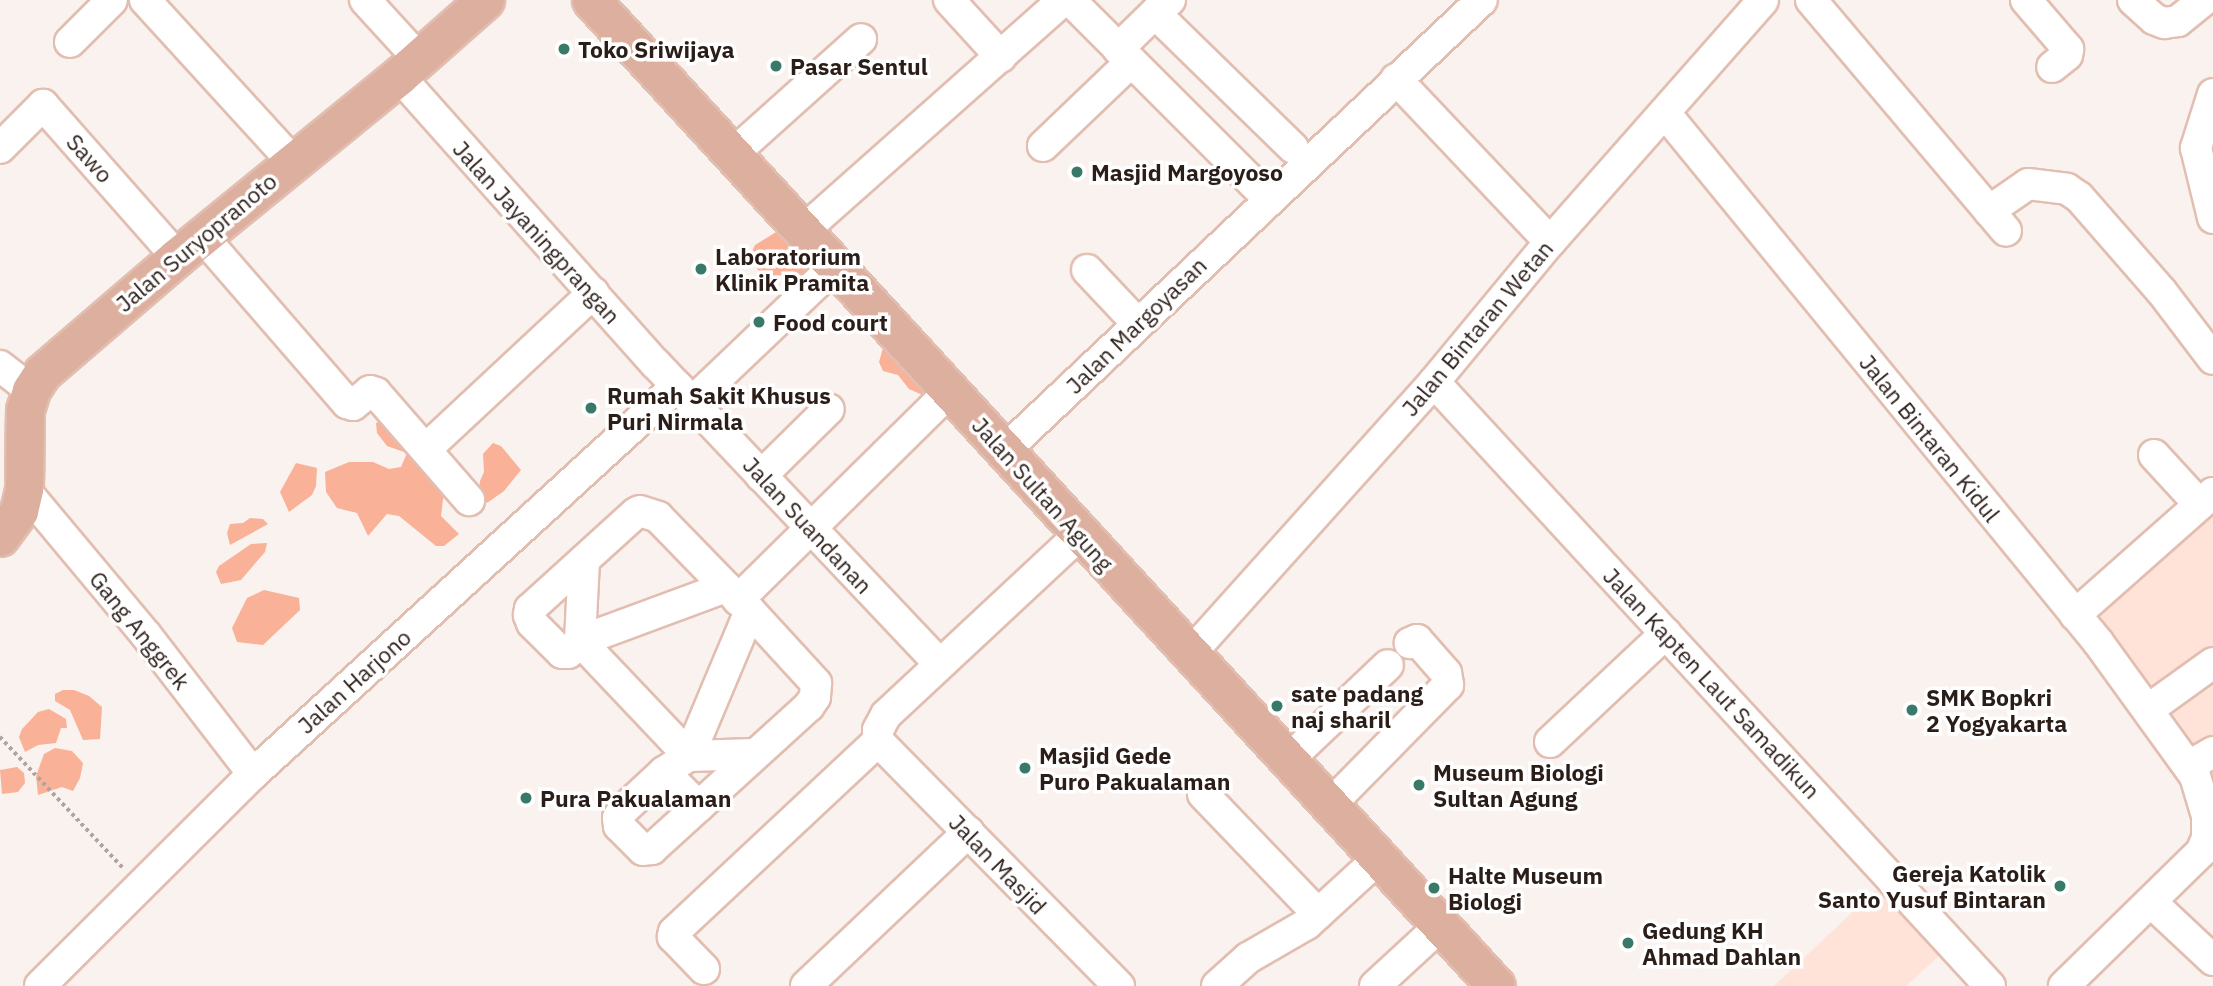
<!DOCTYPE html>
<style>
body{margin:0}
#map{position:relative;width:2213px;height:986px;overflow:hidden;background:#faf2ef;font-family:"IBM Plex Sans",sans-serif}
div>[style]{position:absolute}
[style*='--x']{left:calc(var(--x)*1px);top:calc(var(--y)*1px);width:calc(var(--w)*1px);rotate:calc(var(--a)*1deg)}
.built>*{inset:0;background:#ffe3d9}
.green>*{inset:0;background:#f9b197}
.path>*{height:3.5px;margin-top:-1.75px;transform-origin:0;background:repeating-linear-gradient(90deg,#aea4a1 0 3.5px,transparent 0 7px)}
.roads{filter:drop-shadow(2px 0 #e2beb1) drop-shadow(-2px 0 #e2beb1) drop-shadow(0 2px #e2beb1) drop-shadow(0 -2px #e2beb1)}
.minor>*{height:30px;margin:-15px;padding:0 15px;transform-origin:15px;border-radius:15px;background:#fff}
.major>*{height:37px;margin:-18.5px;padding:0 18.5px;transform-origin:18.5px;border-radius:18.5px;background:#dcaf9e}
.dots>*{width:19px;height:19px;translate:-50% -50%;box-sizing:border-box;border:4px solid #fff;border-radius:50%}
span{translate:-50% -50%;white-space:nowrap;text-align:center;line-height:1.15;-webkit-text-stroke:7px #fff;paint-order:stroke}
.poi-label{font-size:23px;color:#2b1e19;font-weight:700}
.left{translate:0 -50%;text-align:left}
.right{translate:-100% -50%;text-align:right}
.street-label{font-size:23px;color:#2b1e19}
</style>
<div id="map">
<div class="built">
<div style="clip-path:polygon(2213px 497px,2213px 744px,2195px 755px,2078px 615px)"></div>
<div style="clip-path:polygon(1879px 887px,1940px 955px,1906px 986px,1774px 986px)"></div>
</div>
<div class="green">
<div style="clip-path:polygon(781px 229px,827px 270px,797px 287px,787px 280px,775px 280px,761px 275px,750px 256px,755px 245px)"></div>
<div style="clip-path:polygon(895px 344px,905px 346px,929px 398px,909px 389px,898px 375px,883px 371px,879px 362px,883px 348px)"></div>
<div style="clip-path:polygon(381px 421px,449px 493px,443px 499px,441px 516px,459px 534px,444px 546px,436px 546px,399px 516px,387px 514px,368px 536px,357px 513px,337px 508px,326px 492px,325px 472px,349px 462px,373px 462px,389px 469px,401px 467px,407px 453px,387px 446px,377px 433px,376px 423px)"></div>
<div style="clip-path:polygon(493px 443px,501px 446px,521px 470px,504px 491px,487px 503px,479px 489px,480px 481px,484px 472px,483px 454px)"></div>
<div style="clip-path:polygon(296px 463px,317px 468px,316px 486px,312px 495px,289px 512px,280px 492px)"></div>
<div style="clip-path:polygon(250px 518px,263px 519px,268px 524px,230px 545px,227px 533px,230px 524px,243px 523px)"></div>
<div style="clip-path:polygon(267px 543px,265px 552px,241px 580px,221px 584px,216px 572px,219px 566px,251px 544px)"></div>
<div style="clip-path:polygon(264px 590px,299px 598px,300px 610px,263px 645px,237px 642px,232px 628px,247px 598px)"></div>
<div style="clip-path:polygon(63px 690px,74px 690px,89px 696px,102px 707px,100px 739px,83px 740px,70px 710px,55px 701px,55px 694px)"></div>
<div style="clip-path:polygon(49px 709px,66px 719px,67px 728px,61px 728px,56px 743px,38px 745px,25px 752px,19px 737px,22px 729px,38px 712px)"></div>
<div style="clip-path:polygon(55px 748px,72px 751px,83px 763px,80px 778px,73px 791px,62px 787px,38px 795px,36px 776px,44px 754px)"></div>
<div style="clip-path:polygon(17px 767px,24px 773px,25px 783px,18px 792px,2px 794px,0 770px)"></div>
</div>
<div class="path">
<div style="--x:0;--y:737;--w:180;--a:46.8"></div>
</div>
<div class="roads">
<div class="minor">
<div style="--x:145;--y:0;--w:219;--a:47.6"></div>
<div style="--x:365;--y:0;--w:80;--a:47.5"></div>
<div style="--x:949;--y:0;--w:77;--a:47.6"></div>
<div style="--x:1070;--y:0;--w:281;--a:45"></div>
<div style="--x:1170;--y:0;--w:17;--a:140"></div>
<div style="--x:1157;--y:11;--w:10;--a:61"></div>
<div style="--x:1162;--y:20;--w:183;--a:44.3"></div>
<div style="--x:1811;--y:0;--w:302;--a:49.8"></div>
<div style="--x:2026;--y:0;--w:65;--a:49.4"></div>
<div style="--x:2068;--y:49;--w:6;--a:99"></div>
<div style="--x:2067;--y:55;--w:19;--a:141"></div>
<div style="--x:2133;--y:0;--w:28;--a:42"></div>
<div style="--x:2154;--y:19;--w:11;--a:22"></div>
<div style="--x:2164;--y:23;--w:14;--a:-8"></div>
<div style="--x:2178;--y:21;--w:33;--a:-39"></div>
<div style="--x:70;--y:42;--w:59;--a:-45"></div>
<div style="--x:1118;--y:49;--w:54;--a:-44.3"></div>
<div style="--x:399;--y:76;--w:386;--a:48.3"></div>
<div style="--x:656;--y:364;--w:413;--a:46.6"></div>
<div style="--x:1396;--y:79;--w:224;--a:46.6"></div>
<div style="--x:2213;--y:94;--w:57;--a:107.5"></div>
<div style="--x:2196;--y:148;--w:72;--a:76.3"></div>
<div style="--x:1665;--y:113;--w:684;--a:50.7"></div>
<div style="--x:2098;--y:642;--w:165;--a:54.1"></div>
<div style="--x:2195;--y:776;--w:42;--a:73.3"></div>
<div style="--x:2207;--y:816;--w:22;--a:90"></div>
<div style="--x:2207;--y:838;--w:15;--a:113"></div>
<div style="--x:2201;--y:852;--w:192;--a:135.6"></div>
<div style="--x:1043;--y:146;--w:122;--a:-43.7"></div>
<div style="--x:0;--y:148;--w:61;--a:-45"></div>
<div style="--x:43;--y:105;--w:203;--a:48.6"></div>
<div style="--x:733;--y:154;--w:172;--a:-41.9"></div>
<div style="--x:1989;--y:211;--w:47;--a:-34.7"></div>
<div style="--x:2028;--y:184;--w:39;--a:7"></div>
<div style="--x:2067;--y:189;--w:14;--a:34"></div>
<div style="--x:2079;--y:197;--w:126;--a:48.9"></div>
<div style="--x:2162;--y:292;--w:84;--a:52.7"></div>
<div style="--x:803;--y:231;--w:348;--a:-41.6"></div>
<div style="--x:203;--y:237;--w:220;--a:49.1"></div>
<div style="--x:347;--y:403;--w:6;--a:18"></div>
<div style="--x:353;--y:405;--w:22;--a:-39"></div>
<div style="--x:370;--y:391;--w:6;--a:18"></div>
<div style="--x:376;--y:393;--w:142;--a:49"></div>
<div style="--x:1087;--y:270;--w:73;--a:46.7"></div>
<div style="--x:0;--y:366;--w:39;--a:38"></div>
<div style="--x:1434;--y:382;--w:821;--a:47.37"></div>
<div style="--x:692;--y:402;--w:197;--a:-43.6"></div>
<div style="--x:426;--y:449;--w:229;--a:-43"></div>
<div style="--x:1004;--y:451;--w:657;--a:-43.34"></div>
<div style="--x:2154;--y:455;--w:67;--a:47.4"></div>
<div style="--x:761;--y:476;--w:95;--a:-44.6"></div>
<div style="--x:24;--y:489;--w:190;--a:50.1"></div>
<div style="--x:146;--y:635;--w:175;--a:52.4"></div>
<div style="--x:584;--y:561;--w:80;--a:92.9"></div>
<div style="--x:580;--y:641;--w:158;--a:46.5"></div>
<div style="--x:689;--y:756;--w:157;--a:-67.2"></div>
<div style="--x:750;--y:611;--w:34;--a:-135"></div>
<div style="--x:726;--y:587;--w:156;--a:159.7"></div>
<div style="--x:580;--y:641;--w:17;--a:135"></div>
<div style="--x:568;--y:653;--w:6;--a:180"></div>
<div style="--x:562;--y:653;--w:42;--a:-135"></div>
<div style="--x:532;--y:623;--w:9;--a:-111"></div>
<div style="--x:529;--y:615;--w:6;--a:-81"></div>
<div style="--x:530;--y:609;--w:143;--a:-42.2"></div>
<div style="--x:636;--y:513;--w:4;--a:-27"></div>
<div style="--x:640;--y:511;--w:19;--a:18"></div>
<div style="--x:658;--y:517;--w:98;--a:45.8"></div>
<div style="--x:738;--y:600;--w:298;--a:-44.6"></div>
<div style="--x:750;--y:611;--w:98;--a:47.5"></div>
<div style="--x:816;--y:683;--w:14;--a:94"></div>
<div style="--x:815;--y:697;--w:11;--a:124"></div>
<div style="--x:809;--y:706;--w:212;--a:137.7"></div>
<div style="--x:652;--y:849;--w:9;--a:174"></div>
<div style="--x:643;--y:850;--w:34;--a:-135"></div>
<div style="--x:619;--y:826;--w:8;--a:-97"></div>
<div style="--x:618;--y:818;--w:8;--a:-60"></div>
<div style="--x:622;--y:811;--w:57;--a:-42.9"></div>
<div style="--x:664;--y:772;--w:30;--a:-33"></div>
<div style="--x:689;--y:756;--w:66;--a:-1.7"></div>
<div style="--x:2075;--y:615;--w:184;--a:-41.5"></div>
<div style="--x:1190;--y:654;--w:365;--a:-48.1"></div>
<div style="--x:1434;--y:382;--w:182;--a:-50.4"></div>
<div style="--x:1550;--y:242;--w:322;--a:-48.6"></div>
<div style="--x:2149;--y:709;--w:79;--a:-35.7"></div>
<div style="--x:878;--y:741;--w:344;--a:45.5"></div>
<div style="--x:878;--y:741;--w:11;--a:-90"></div>
<div style="--x:878;--y:730;--w:17;--a:-62"></div>
<div style="--x:886;--y:715;--w:265;--a:-43"></div>
<div style="--x:1550;--y:742;--w:159;--a:-43.2"></div>
<div style="--x:1287;--y:761;--w:139;--a:-43.5"></div>
<div style="--x:2189;--y:766;--w:28;--a:-30"></div>
<div style="--x:664;--y:772;--w:49;--a:45"></div>
<div style="--x:1203;--y:794;--w:166;--a:46.2"></div>
<div style="--x:1329;--y:806;--w:170;--a:-45.5"></div>
<div style="--x:1448;--y:685;--w:12;--a:-99"></div>
<div style="--x:1446;--y:673;--w:44;--a:-131.3"></div>
<div style="--x:1417;--y:640;--w:8;--a:157"></div>
<div style="--x:2151;--y:902;--w:85;--a:43.1"></div>
<div style="--x:704;--y:969;--w:45;--a:-134.1"></div>
<div style="--x:673;--y:937;--w:5;--a:-79"></div>
<div style="--x:674;--y:932;--w:279;--a:-43.1"></div>
<div style="--x:40;--y:986;--w:301;--a:-44.9"></div>
<div style="--x:253;--y:774;--w:575;--a:-42.46"></div>
<div style="--x:806;--y:986;--w:224;--a:-43.5"></div>
<div style="--x:1217;--y:986;--w:42;--a:-42.1"></div>
<div style="--x:1248;--y:958;--w:68;--a:-30"></div>
<div style="--x:1307;--y:924;--w:98;--a:-42.5"></div>
<div style="--x:1375;--y:986;--w:90;--a:-42.7"></div>
</div>
<div class="major">
<div style="--x:591;--y:0;--w:1338;--a:47.45"></div>
<div style="--x:0;--y:537;--w:32;--a:-54"></div>
<div style="--x:19;--y:511;--w:23;--a:-77"></div>
<div style="--x:24;--y:489;--w:79;--a:-89.3"></div>
<div style="--x:25;--y:410;--w:21;--a:-73"></div>
<div style="--x:31;--y:390;--w:20;--a:-57"></div>
<div style="--x:42;--y:373;--w:178;--a:-40.7"></div>
<div style="--x:177;--y:257;--w:286;--a:-39.2"></div>
<div style="--x:399;--y:76;--w:115;--a:-41.5"></div>
</div>
</div>
<div class="dots">
<div style="left:564px;top:49px;background:#397968"></div>
<div style="left:776px;top:66px;background:#397968"></div>
<div style="left:1077px;top:172px;background:#397968"></div>
<div style="left:701px;top:269px;background:#397968"></div>
<div style="left:759px;top:322px;background:#397968"></div>
<div style="left:591px;top:408px;background:#397968"></div>
<div style="left:1277px;top:706px;background:#397968"></div>
<div style="left:1912px;top:710px;background:#397968"></div>
<div style="left:1025px;top:768px;background:#397968"></div>
<div style="left:1419px;top:785px;background:#397968"></div>
<div style="left:526px;top:798px;background:#397968"></div>
<div style="left:2060px;top:886px;background:#397968"></div>
<div style="left:1434px;top:888px;background:#397968"></div>
<div style="left:1628px;top:943px;background:#397968"></div>
</div>
<div class="poi-label">
<span class="left" style="left:578px;top:49px">Toko Sriwijaya</span>
<span class="left" style="left:790px;top:66px">Pasar Sentul</span>
<span class="left" style="left:1091px;top:172px">Masjid Margoyoso</span>
<span class="left" style="left:715px;top:269px">Laboratorium<br>Klinik Pramita</span>
<span class="left" style="left:773px;top:322px">Food court</span>
<span class="left" style="left:607px;top:408px">Rumah Sakit Khusus<br>Puri Nirmala</span>
<span class="left" style="left:1291px;top:706px">sate padang<br>naj sharil</span>
<span class="left" style="left:1926px;top:710px">SMK Bopkri<br>2 Yogyakarta</span>
<span class="left" style="left:1039px;top:768px">Masjid Gede<br>Puro Pakualaman</span>
<span class="left" style="left:1433px;top:785px">Museum Biologi<br>Sultan Agung</span>
<span class="left" style="left:540px;top:798px">Pura Pakualaman</span>
<span class="right" style="left:2046px;top:886px">Gereja Katolik<br>Santo Yusuf Bintaran</span>
<span class="left" style="left:1448px;top:888px">Halte Museum<br>Biologi</span>
<span class="left" style="left:1642px;top:943px">Gedung KH<br>Ahmad Dahlan</span>
</div>
<div class="street-label">
<span style="left:90px;top:158px;rotate:48deg">Sawo</span>
<span style="left:537px;top:232px;rotate:48deg">Jalan Jayaningprangan</span>
<span style="left:196px;top:242px;rotate:-40deg">Jalan Suryopranoto</span>
<span style="left:1136px;top:325px;rotate:-44deg">Jalan Margoyasan</span>
<span style="left:1477px;top:328px;rotate:-50deg">Jalan Bintaran Wetan</span>
<span style="left:1930px;top:438px;rotate:51deg">Jalan Bintaran Kidul</span>
<span style="left:1043px;top:494px;rotate:48deg">Jalan Sultan Agung</span>
<span style="left:808px;top:525px;rotate:47deg">Jalan Suandanan</span>
<span style="left:140px;top:630px;rotate:51deg">Gang Anggrek</span>
<span style="left:354px;top:681px;rotate:-42deg">Jalan Harjono</span>
<span style="left:1712px;top:683px;rotate:47deg">Jalan Kapten Laut Samadikun</span>
<span style="left:998px;top:864px;rotate:46deg">Jalan Masjid</span>
</div>
</div>
